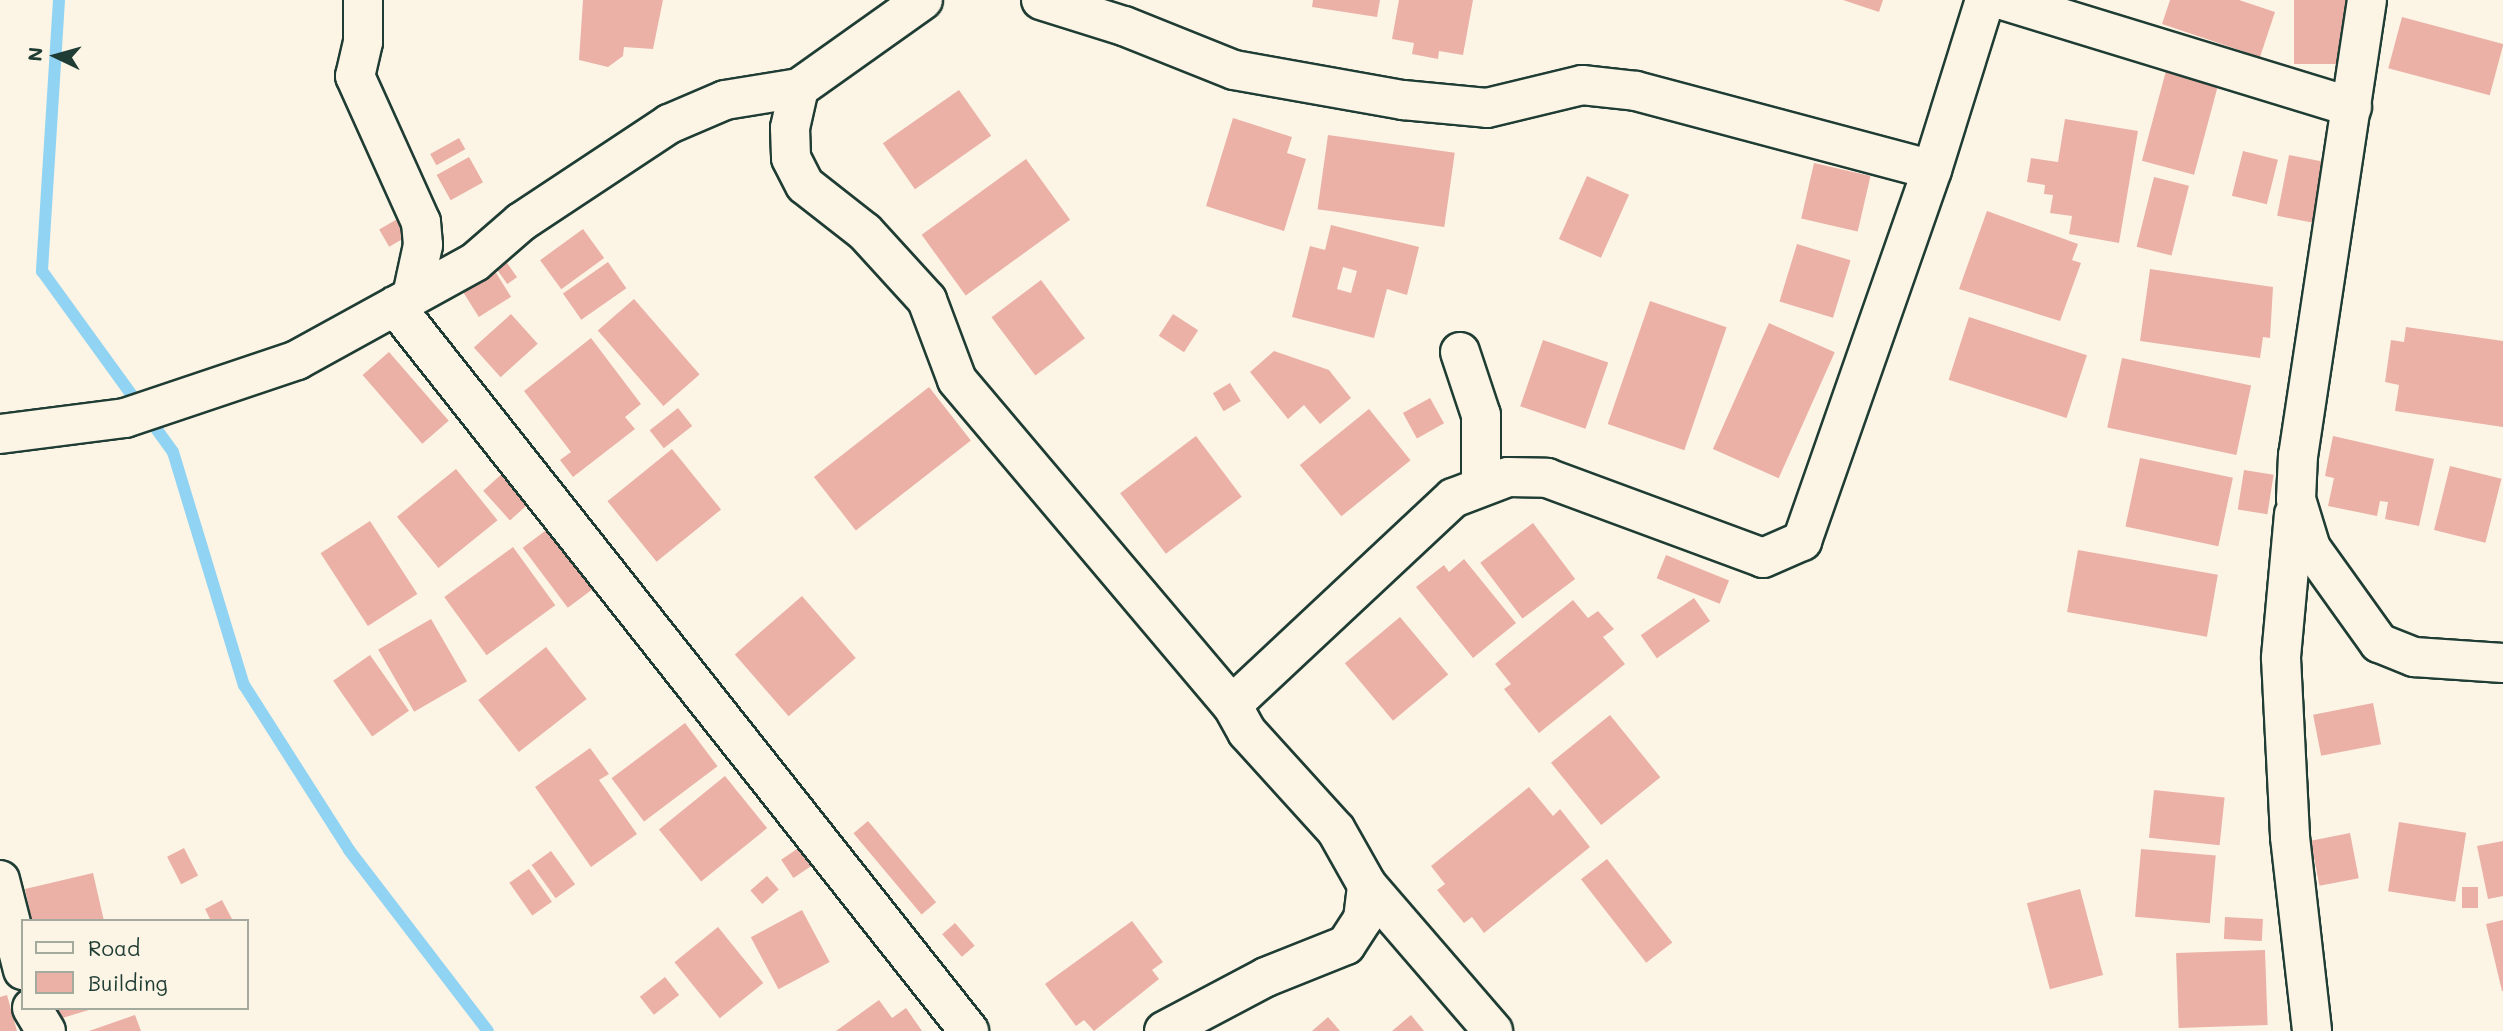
<!DOCTYPE html>
<style>
body{margin:0}
#map{position:relative;width:2503px;height:1031px;overflow:hidden;background:#fcf5e5;font-family:Mali,sans-serif}
div>[style]{position:absolute}
[style*='--x']{left:calc(var(--x)*1px);top:calc(var(--y)*1px);width:calc(var(--w)*1px);rotate:calc(var(--a)*1deg)}
.stream>*{height:12px;margin:-6px;padding:0 6px;transform-origin:6px;border-radius:6px;background:#91d3f3}
.building>*{inset:0;background:#ebb1a7;transform-origin:0 0}
.roads{filter:drop-shadow(2px 0 #1f3d34) drop-shadow(-2px 0 #1f3d34) drop-shadow(0 2px #1f3d34) drop-shadow(0 -2px #1f3d34)}
.street>*{height:38px;margin:-19px;padding:0 19px;transform-origin:19px;border-radius:19px;background:#fcf5e5}
span{translate:-50% -50%;white-space:nowrap;text-align:center;line-height:1.15;-webkit-text-stroke:7px #fcf5e5;paint-order:stroke}
.legend{position:absolute;left:21px;top:919px;width:228px;height:91px;box-sizing:border-box;background:#fcf5e5;border:2px solid #a4ab9e;margin:0;padding:9px 12px;list-style:none;font-size:21px;color:#1f3d34}
.legend li{display:flex;align-items:center;gap:14px;height:35px}
.legend b{width:35px;border:2px solid #a4ab9e}
.north{position:absolute;left:21px;top:21px;width:70px;height:70px;-webkit-text-stroke:5px #fcf5e5;paint-order:stroke;rotate:275deg;font-size:19px;font-weight:700;line-height:28px;text-align:center;color:#1f3d34}
.north::after{content:'';display:block;margin:auto;width:24px;height:32px;background:#1f3d34;clip-path:polygon(50% 0,100% 100%,50% 72%,0 100%)}
</style>
<div id="map">
<div class="stream">
<div style="--x:59;--y:0;--w:272;--a:93.6"></div>
<div style="--x:42;--y:271;--w:223;--a:54.1"></div>
<div style="--x:173;--y:452;--w:244;--a:73.1"></div>
<div style="--x:244;--y:685;--w:196;--a:57.5"></div>
<div style="--x:349;--y:850;--w:228;--a:52.5"></div>
</div>
<div class="building">
<div style="clip-path:polygon(583px 0,663px 0,653px 49px,624px 47px,623px 56px,608px 67px,579px 60px)"></div>
<div style="clip-path:polygon(1313px 0,1380px 0,1377px 17px,1312px 7px)"></div>
<div style="clip-path:polygon(1399px 0,1473px 0,1463px 55px,1439px 51px,1438px 59px,1412px 54px,1414px 43px,1392px 39px)"></div>
<div style="clip-path:polygon(1843px 0,1883px 0,1879px 12px)"></div>
<div style="clip-path:polygon(2170px 0,2239px 0,2275px 12px,2260px 57px,2162px 24px)"></div>
<div style="left:2294px;top:0;width:54px;height:64px"></div>
<div style="left:2402px;top:17px;width:105px;height:53px;rotate:15deg"></div>
<div style="left:2167px;top:67px;width:54px;height:97px;rotate:15deg"></div>
<div style="left:959px;top:90px;width:56px;height:93px;rotate:55deg"></div>
<div style="clip-path:polygon(1233px 118px,1292px 137px,1287px 153px,1306px 159px,1284px 231px,1206px 206px)"></div>
<div style="clip-path:polygon(2065px 119px,2138px 131px,2119px 243px,2069px 234px,2072px 216px,2050px 213px,2053px 195px,2044px 194px,2045px 185px,2027px 182px,2031px 158px,2058px 162px)"></div>
<div style="left:1328px;top:135px;width:128px;height:75px;rotate:8deg"></div>
<div style="left:459px;top:138px;width:13px;height:33px;rotate:61deg"></div>
<div style="left:2243px;top:151px;width:36px;height:46px;rotate:14deg"></div>
<div style="left:2289px;top:155px;width:42px;height:62px;rotate:11deg"></div>
<div style="left:469px;top:157px;width:29px;height:37px;rotate:61deg"></div>
<div style="left:1026px;top:159px;width:75px;height:129px;rotate:54deg"></div>
<div style="left:1814px;top:163px;width:58px;height:57px;rotate:13deg"></div>
<div style="left:1587px;top:176px;width:46px;height:69px;rotate:24deg"></div>
<div style="left:2154px;top:177px;width:36px;height:72px;rotate:14deg"></div>
<div style="clip-path:polygon(1987px 211px,2078px 244px,2072px 260px,2081px 263px,2060px 321px,1959px 289px)"></div>
<div style="left:406px;top:214px;width:20px;height:31px;rotate:60deg"></div>
<div style="clip-path:polygon(evenodd,1331px 225px,1419px 247px,1407px 295px,1387px 289px,1374px 338px,1292px 317px,1310px 246px,1325px 250px,1331px 225px,1343px 267px,1357px 271px,1351px 293px,1337px 289px,1343px 267px)"></div>
<div style="left:583px;top:229px;width:36px;height:53px;rotate:54deg"></div>
<div style="left:1797px;top:244px;width:56px;height:60px;rotate:17deg"></div>
<div style="left:505px;top:260px;width:21px;height:12px;rotate:55deg"></div>
<div style="left:608px;top:262px;width:32px;height:55px;rotate:55deg"></div>
<div style="left:493px;top:268px;width:34px;height:38px;rotate:58deg"></div>
<div style="clip-path:polygon(2150px 269px,2273px 287px,2270px 338px,2263px 337px,2260px 358px,2140px 341px)"></div>
<div style="left:1041px;top:280px;width:73px;height:62px;rotate:53deg"></div>
<div style="left:634px;top:299px;width:100px;height:48px;rotate:49deg"></div>
<div style="left:1650px;top:301px;width:81px;height:130px;rotate:19deg"></div>
<div style="left:511px;top:314px;width:40px;height:50px;rotate:48deg"></div>
<div style="left:1173px;top:314px;width:30px;height:26px;rotate:33deg"></div>
<div style="left:1969px;top:317px;width:124px;height:66px;rotate:18deg"></div>
<div style="left:1769px;top:323px;width:72px;height:138px;rotate:24deg"></div>
<div style="clip-path:polygon(2406px 327px,2503px 341px,2503px 427px,2395px 411px,2399px 385px,2385px 382px,2391px 340px,2404px 342px)"></div>
<div style="clip-path:polygon(591px 338px,641px 404px,625px 417px,635px 429px,573px 477px,560px 460px,571px 452px,524px 391px)"></div>
<div style="left:1543px;top:340px;width:69px;height:70px;rotate:19deg"></div>
<div style="clip-path:polygon(1274px 351px,1329px 370px,1351px 398px,1320px 424px,1304px 405px,1288px 419px,1250px 372px)"></div>
<div style="left:389px;top:352px;width:91px;height:35px;rotate:49deg"></div>
<div style="left:2122px;top:358px;width:132px;height:71px;rotate:12deg"></div>
<div style="left:1230px;top:383px;width:21px;height:20px;rotate:59deg"></div>
<div style="left:929px;top:387px;width:68px;height:146px;rotate:52deg"></div>
<div style="left:1430px;top:398px;width:29px;height:31px;rotate:61deg"></div>
<div style="left:678px;top:408px;width:23px;height:36px;rotate:52deg"></div>
<div style="left:1369px;top:409px;width:66px;height:89px;rotate:51deg"></div>
<div style="left:1196px;top:436px;width:76px;height:95px;rotate:53deg"></div>
<div style="clip-path:polygon(2333px 436px,2434px 459px,2419px 526px,2385px 519px,2388px 502px,2380px 501px,2377px 516px,2328px 506px,2334px 478px,2325px 476px)"></div>
<div style="left:672px;top:449px;width:78px;height:83px;rotate:51deg"></div>
<div style="left:2140px;top:458px;width:95px;height:70px;rotate:12deg"></div>
<div style="left:2450px;top:466px;width:53px;height:66px;rotate:14deg"></div>
<div style="left:456px;top:469px;width:66px;height:76px;rotate:51deg"></div>
<div style="left:2244px;top:470px;width:30px;height:40px;rotate:9deg"></div>
<div style="left:504px;top:472px;width:40px;height:28px;rotate:48deg"></div>
<div style="left:370px;top:521px;width:87px;height:59px;rotate:57deg"></div>
<div style="left:1533px;top:523px;width:70px;height:66px;rotate:53deg"></div>
<div style="left:549px;top:528px;width:75px;height:33px;rotate:53deg"></div>
<div style="left:513px;top:547px;width:72px;height:85px;rotate:54deg"></div>
<div style="left:2078px;top:550px;width:142px;height:63px;rotate:10deg"></div>
<div style="left:1666px;top:555px;width:68px;height:25px;rotate:22deg"></div>
<div style="clip-path:polygon(1464px 559px,1516px 623px,1473px 658px,1416px 587px,1444px 565px,1449px 572px)"></div>
<div style="left:802px;top:596px;width:82px;height:89px;rotate:49deg"></div>
<div style="left:1694px;top:598px;width:28px;height:65px;rotate:55deg"></div>
<div style="clip-path:polygon(1573px 600px,1588px 618px,1598px 611px,1614px 629px,1603px 637px,1625px 664px,1539px 733px,1504px 689px,1511px 684px,1495px 664px)"></div>
<div style="left:1400px;top:617px;width:75px;height:72px;rotate:50deg"></div>
<div style="left:431px;top:619px;width:72px;height:61px;rotate:60deg"></div>
<div style="left:546px;top:647px;width:66px;height:86px;rotate:52deg"></div>
<div style="left:370px;top:655px;width:68px;height:45px;rotate:55deg"></div>
<div style="left:2373px;top:703px;width:42px;height:61px;rotate:79deg"></div>
<div style="left:1610px;top:715px;width:80px;height:76px;rotate:51deg"></div>
<div style="left:685px;top:723px;width:54px;height:92px;rotate:53deg"></div>
<div style="clip-path:polygon(590px 748px,609px 774px,599px 780px,637px 834px,591px 867px,535px 787px)"></div>
<div style="left:725px;top:776px;width:67px;height:85px;rotate:51deg"></div>
<div style="clip-path:polygon(1529px 787px,1553px 816px,1560px 809px,1590px 847px,1484px 933px,1472px 917px,1464px 923px,1437px 890px,1445px 884px,1431px 866px)"></div>
<div style="left:2154px;top:790px;width:71px;height:48px;rotate:6deg"></div>
<div style="left:868px;top:821px;width:106px;height:19px;rotate:50deg"></div>
<div style="left:2399px;top:822px;width:68px;height:70px;rotate:9deg"></div>
<div style="left:2350px;top:833px;width:46px;height:40px;rotate:79deg"></div>
<div style="clip-path:polygon(2503px 841px,2503px 896px,2488px 899px,2477px 846px)"></div>
<div style="left:806px;top:843px;width:22px;height:30px;rotate:56deg"></div>
<div style="left:184px;top:848px;width:31px;height:19px;rotate:63deg"></div>
<div style="left:2141px;top:849px;width:75px;height:68px;rotate:5deg"></div>
<div style="left:551px;top:851px;width:41px;height:24px;rotate:54deg"></div>
<div style="left:1607px;top:859px;width:106px;height:33px;rotate:52deg"></div>
<div style="left:529px;top:869px;width:40px;height:24px;rotate:55deg"></div>
<div style="clip-path:polygon(93px 873px,104px 921px,32px 921px,25px 889px)"></div>
<div style="left:767px;top:876px;width:18px;height:22px;rotate:49deg"></div>
<div style="left:2462px;top:887px;width:16px;height:21px"></div>
<div style="left:2080px;top:889px;width:89px;height:55px;rotate:75deg"></div>
<div style="clip-path:polygon(222px 900px,232px 919px,211px 921px,205px 909px)"></div>
<div style="left:802px;top:910px;width:59px;height:58px;rotate:62deg"></div>
<div style="left:2225px;top:917px;width:38px;height:22px;rotate:3deg"></div>
<div style="clip-path:polygon(2503px 920px,2503px 991px,2502px 991px,2486px 924px)"></div>
<div style="clip-path:polygon(1132px 921px,1163px 962px,1152px 970px,1159px 979px,1094px 1031px,1084px 1020px,1076px 1026px,1045px 984px)"></div>
<div style="left:955px;top:923px;width:30px;height:17px;rotate:49deg"></div>
<div style="left:718px;top:927px;width:72px;height:56px;rotate:51deg"></div>
<div style="left:2265px;top:950px;width:75px;height:89px;rotate:88deg"></div>
<div style="left:665px;top:977px;width:23px;height:32px;rotate:52deg"></div>
<div style="clip-path:polygon(7px 995px,17px 1031px,0 1031px,0 997px)"></div>
<div style="clip-path:polygon(879px 1000px,892px 1018px,906px 1008px,922px 1031px,836px 1031px)"></div>
<div style="clip-path:polygon(56px 1008px,91px 1008px,92px 1009px,59px 1019px)"></div>
<div style="clip-path:polygon(135px 1015px,141px 1031px,89px 1031px)"></div>
<div style="clip-path:polygon(1411px 1015px,1424px 1031px,1392px 1031px)"></div>
<div style="clip-path:polygon(1328px 1017px,1340px 1031px,1312px 1031px)"></div>
</div>
<div class="roads">
<div class="street">
<div style="--x:363;--y:0;--w:42;--a:90"></div>
<div style="--x:363;--y:42;--w:35;--a:103"></div>
<div style="--x:355;--y:76;--w:160;--a:65.7"></div>
<div style="--x:421;--y:222;--w:23;--a:85"></div>
<div style="--x:423;--y:245;--w:52;--a:102.2"></div>
<div style="--x:1041;--y:0;--w:87;--a:17.4"></div>
<div style="--x:1124;--y:26;--w:118;--a:21.8"></div>
<div style="--x:1234;--y:70;--w:172;--a:10.1"></div>
<div style="--x:1403;--y:100;--w:84;--a:5.4"></div>
<div style="--x:1487;--y:108;--w:98;--a:-13.6"></div>
<div style="--x:1582;--y:85;--w:54;--a:6.3"></div>
<div style="--x:1636;--y:91;--w:306;--a:14.9"></div>
<div style="--x:2002;--y:0;--w:366;--a:17"></div>
<div style="--x:2367;--y:0;--w:460;--a:98.6"></div>
<div style="--x:2298;--y:455;--w:44;--a:92.6"></div>
<div style="--x:2296;--y:499;--w:51;--a:73"></div>
<div style="--x:2311;--y:548;--w:117;--a:54.4"></div>
<div style="--x:2379;--y:643;--w:38;--a:22"></div>
<div style="--x:2414;--y:657;--w:89;--a:3.9"></div>
<div style="--x:799;--y:88;--w:41;--a:102.7"></div>
<div style="--x:790;--y:128;--w:30;--a:88"></div>
<div style="--x:791;--y:158;--w:30;--a:63"></div>
<div style="--x:805;--y:185;--w:76;--a:38.1"></div>
<div style="--x:865;--y:232;--w:92;--a:47.6"></div>
<div style="--x:927;--y:300;--w:85;--a:69.4"></div>
<div style="--x:957;--y:380;--w:426;--a:49.8"></div>
<div style="--x:1232;--y:705;--w:31;--a:61"></div>
<div style="--x:1247;--y:732;--w:132;--a:47.8"></div>
<div style="--x:1336;--y:830;--w:63;--a:60.6"></div>
<div style="--x:1367;--y:885;--w:193;--a:49.2"></div>
<div style="--x:395;--y:306;--w:925;--a:51.63"></div>
<div style="--x:1460;--y:352;--w:66;--a:71.6"></div>
<div style="--x:1481;--y:415;--w:70;--a:90"></div>
<div style="--x:0;--y:434;--w:126;--a:-7.3"></div>
<div style="--x:125;--y:418;--w:182;--a:-18.6"></div>
<div style="--x:297;--y:360;--w:203;--a:-28.8"></div>
<div style="--x:475;--y:262;--w:61;--a:-41"></div>
<div style="--x:521;--y:222;--w:178;--a:-33.5"></div>
<div style="--x:669;--y:124;--w:61;--a:-23.2"></div>
<div style="--x:725;--y:100;--w:75;--a:-9.2"></div>
<div style="--x:799;--y:88;--w:152;--a:-35.4"></div>
<div style="--x:2294;--y:514;--w:145;--a:95.2"></div>
<div style="--x:2281;--y:658;--w:179;--a:87.1"></div>
<div style="--x:2290;--y:837;--w:195;--a:83.5"></div>
<div style="--x:1232;--y:705;--w:303;--a:-43.1"></div>
<div style="--x:1453;--y:498;--w:59;--a:-20.9"></div>
<div style="--x:1508;--y:477;--w:39;--a:1"></div>
<div style="--x:1547;--y:478;--w:230;--a:20.3"></div>
<div style="--x:1763;--y:558;--w:43;--a:-23.6"></div>
<div style="--x:1802;--y:541;--w:393;--a:-70.7"></div>
<div style="--x:1932;--y:170;--w:178;--a:-72.7"></div>
<div style="--x:0;--y:880;--w:93;--a:75.7"></div>
<div style="--x:32;--y:1008;--w:27;--a:59"></div>
<div style="--x:1164;--y:1031;--w:115;--a:-27.9"></div>
<div style="--x:1266;--y:977;--w:86;--a:-21.8"></div>
<div style="--x:1346;--y:945;--w:31;--a:-57"></div>
<div style="--x:1363;--y:919;--w:34;--a:-83"></div>
</div>
</div>
<ul class="legend">
<li><b style="height:9px;background:#fcf5e5"></b>Road</li>
<li><b style="height:19px;background:#ebb1a7"></b>Building</li>
</ul>
<div class="north">N</div>
</div>
